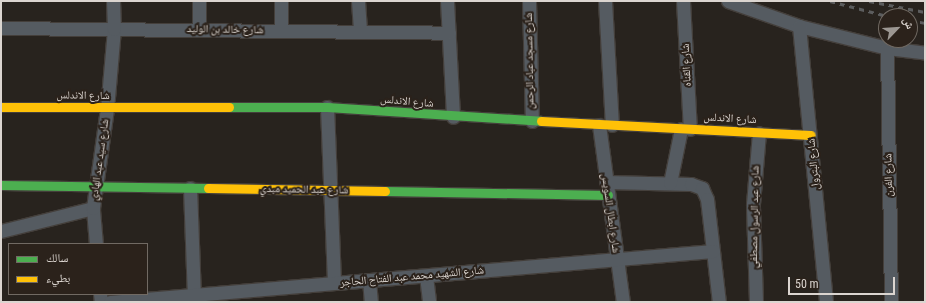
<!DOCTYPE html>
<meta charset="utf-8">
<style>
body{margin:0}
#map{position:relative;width:926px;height:303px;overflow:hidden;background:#28231e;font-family:"Roboto Condensed","Noto Naskh Arabic",sans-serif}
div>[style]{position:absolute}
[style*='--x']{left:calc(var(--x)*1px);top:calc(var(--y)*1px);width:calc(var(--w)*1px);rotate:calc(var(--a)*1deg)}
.roads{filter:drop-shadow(1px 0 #443f3b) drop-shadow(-1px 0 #443f3b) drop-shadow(0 1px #443f3b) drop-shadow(0 -1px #443f3b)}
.street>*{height:13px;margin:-6.5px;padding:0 6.5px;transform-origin:6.5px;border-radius:6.5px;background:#555b61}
.fast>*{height:9px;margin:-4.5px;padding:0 4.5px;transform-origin:4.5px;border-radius:4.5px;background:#4caf50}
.slow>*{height:9px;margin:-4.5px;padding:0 4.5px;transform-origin:4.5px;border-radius:4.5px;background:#ffc107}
.rail>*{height:3px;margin-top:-1.5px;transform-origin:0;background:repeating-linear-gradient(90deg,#5c5d5e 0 5px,transparent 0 10px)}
span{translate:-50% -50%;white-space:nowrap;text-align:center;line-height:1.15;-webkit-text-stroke:4px #2b221b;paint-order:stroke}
.street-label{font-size:11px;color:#dbd5d0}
.frame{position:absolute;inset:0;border:2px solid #dbd5d0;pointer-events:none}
.legend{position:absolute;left:8px;top:243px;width:140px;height:52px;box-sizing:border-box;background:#2b221b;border:1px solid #716a63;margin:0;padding:5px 7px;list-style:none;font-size:12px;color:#dbd5d0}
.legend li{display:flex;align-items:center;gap:8px;height:20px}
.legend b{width:20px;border:1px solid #716a63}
.north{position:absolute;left:878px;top:8px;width:40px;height:40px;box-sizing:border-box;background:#2b221b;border:1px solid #716a63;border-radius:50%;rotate:65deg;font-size:11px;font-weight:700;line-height:16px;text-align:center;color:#dbd5d0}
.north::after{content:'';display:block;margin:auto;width:14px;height:18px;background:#9c9792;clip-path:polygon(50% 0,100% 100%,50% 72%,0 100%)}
.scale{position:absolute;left:788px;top:277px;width:107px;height:18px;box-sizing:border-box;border:2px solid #dbd5d0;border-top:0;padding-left:5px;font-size:12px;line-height:14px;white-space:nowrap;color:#dbd5d0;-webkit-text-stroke:3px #2b221b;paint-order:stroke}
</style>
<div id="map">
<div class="roads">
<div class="street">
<div style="--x:199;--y:1;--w:29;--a:90"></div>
<div style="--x:358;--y:1;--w:31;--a:86"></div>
<div style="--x:447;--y:1;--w:116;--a:87"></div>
<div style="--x:529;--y:1;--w:120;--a:88.6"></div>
<div style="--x:605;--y:1;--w:124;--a:86.8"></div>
<div style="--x:683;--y:1;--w:128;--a:86.9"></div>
<div style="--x:728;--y:1;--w:75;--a:19.4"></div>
<div style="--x:799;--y:26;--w:91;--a:14"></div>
<div style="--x:887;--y:48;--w:38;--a:7"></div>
<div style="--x:799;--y:26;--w:277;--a:84.4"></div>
<div style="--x:1;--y:28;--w:448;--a:0.6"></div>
<div style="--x:281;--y:31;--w:30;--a:-90"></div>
<div style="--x:887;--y:48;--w:254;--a:89.1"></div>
<div style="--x:327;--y:107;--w:176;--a:87.7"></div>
<div style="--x:599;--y:125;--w:179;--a:82.3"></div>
<div style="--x:606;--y:182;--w:85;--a:1.3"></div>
<div style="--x:691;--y:184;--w:12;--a:20"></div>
<div style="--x:702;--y:188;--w:12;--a:66"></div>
<div style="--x:707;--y:199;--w:104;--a:83.4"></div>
<div style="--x:670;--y:183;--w:55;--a:-78.5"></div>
<div style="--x:190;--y:188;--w:107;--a:87.9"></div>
<div style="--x:1;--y:231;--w:95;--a:-14"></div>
<div style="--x:96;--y:244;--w:36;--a:-95"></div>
<div style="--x:93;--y:208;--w:100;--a:-82"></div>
<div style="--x:107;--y:109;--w:80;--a:-85"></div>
<div style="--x:114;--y:29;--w:28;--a:-92"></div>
<div style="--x:426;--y:276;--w:26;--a:83"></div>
<div style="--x:369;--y:280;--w:22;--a:85"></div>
<div style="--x:100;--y:294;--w:8;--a:83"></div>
<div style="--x:110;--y:302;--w:605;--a:-4.83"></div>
<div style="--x:756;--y:302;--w:98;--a:-91.8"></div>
<div style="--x:753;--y:204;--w:71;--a:-85.2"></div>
</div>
<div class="fast">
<div style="--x:229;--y:107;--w:98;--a:0"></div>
<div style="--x:327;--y:107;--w:214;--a:3.7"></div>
<div style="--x:1;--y:185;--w:207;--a:0.8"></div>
<div style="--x:385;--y:191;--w:223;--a:1"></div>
</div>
<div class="slow">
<div style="--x:1;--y:107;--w:228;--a:0"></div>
<div style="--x:541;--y:121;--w:270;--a:3"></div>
<div style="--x:208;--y:188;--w:177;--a:1"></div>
</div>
</div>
<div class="rail">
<div style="--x:830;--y:1;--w:59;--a:14.7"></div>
<div style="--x:869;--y:1;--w:57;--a:11.1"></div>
<div style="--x:910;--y:20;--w:15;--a:11"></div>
</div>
<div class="street-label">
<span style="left:225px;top:30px;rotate:1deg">شارع خالد بن الوليد</span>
<span style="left:530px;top:61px;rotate:-91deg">شارع مسجد عباد الرحمن</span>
<span style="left:687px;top:65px;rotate:-93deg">شارع القناه</span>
<span style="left:83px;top:96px;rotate:1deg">شارع الاندلس</span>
<span style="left:407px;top:102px;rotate:5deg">شارع الاندلس</span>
<span style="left:730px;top:119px;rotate:3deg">شارع الاندلس</span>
<span style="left:100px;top:160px;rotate:-82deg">شارع سيد عبد الهادي</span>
<span style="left:814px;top:164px;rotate:-95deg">شارع البترول</span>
<span style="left:889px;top:175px;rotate:-91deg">شارع الفرن</span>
<span style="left:304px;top:190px;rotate:1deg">شارع عبد الحميد مبدي</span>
<span style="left:610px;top:213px;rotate:82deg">شارع ابطال السويس</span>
<span style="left:755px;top:217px;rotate:-89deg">شارع عبد الرسول مصطفي</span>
<span style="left:412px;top:277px;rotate:-5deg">شارع الشهيد محمد عبد الفتاح الحاجر</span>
</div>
<div class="frame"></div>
<ul class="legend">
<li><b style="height:5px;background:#4caf50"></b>سالك</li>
<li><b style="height:5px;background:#ffc107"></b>بطيء</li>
</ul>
<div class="north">ش</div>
<div class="scale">50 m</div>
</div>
